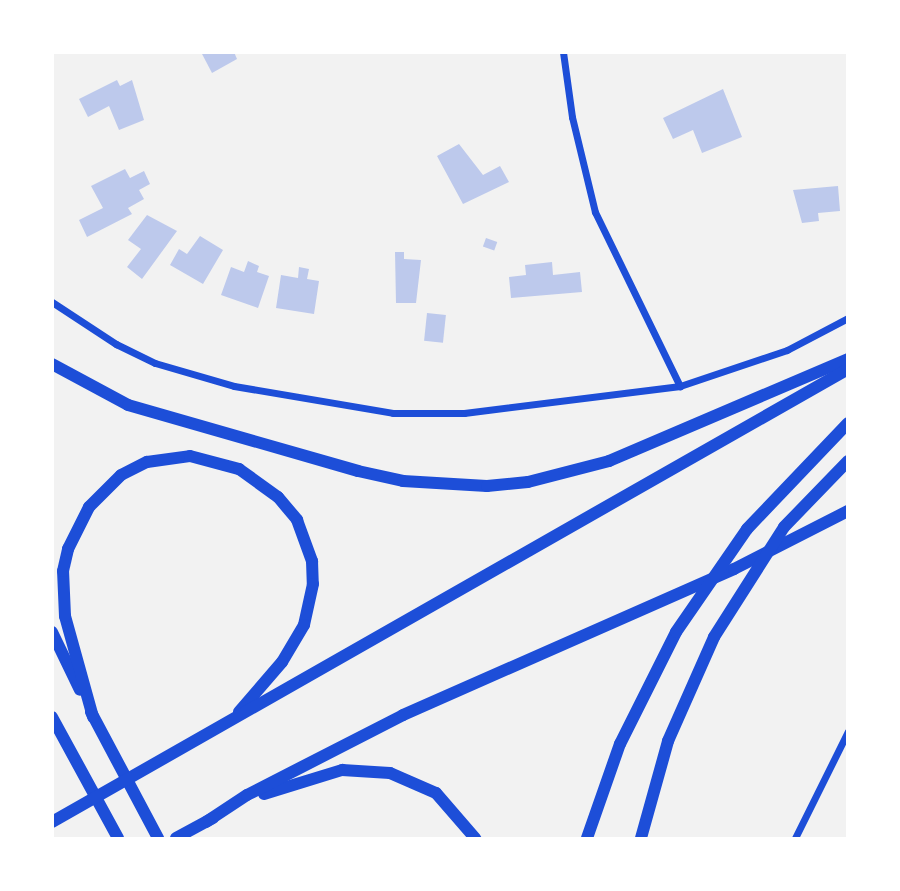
<!DOCTYPE html>
<style>
body{margin:0}
#map{position:relative;width:900px;height:891px;overflow:hidden;background:#f2f2f2;font-family:"Alegreya Sans",sans-serif}
div>[style]{position:absolute}
[style*='--x']{left:calc(var(--x)*1px);top:calc(var(--y)*1px);width:calc(var(--w)*1px);rotate:calc(var(--a)*1deg)}
.building>*{inset:0;background:#bdc9ec;transform-origin:0 0}
.minor>*{height:7px;margin:-3.5px;padding:0 3.5px;transform-origin:3.5px;border-radius:3.5px;background:#1d4ed8}
.motorway>*{height:12px;margin:-6px;padding:0 6px;transform-origin:6px;border-radius:6px;background:#1d4ed8}
span{translate:-50% -50%;white-space:nowrap;text-align:center;line-height:1.15;-webkit-text-stroke:5px #fff;paint-order:stroke}
.frame{position:absolute;inset:0;border:54px solid #fff;pointer-events:none}
</style>
<div id="map">
<div class="building">
<div style="clip-path:polygon(201px 52px,234px 52px,237px 59px,212px 73px)"></div>
<div style="clip-path:polygon(117px 80px,120px 86px,132px 80px,144px 120px,119px 130px,109px 106px,88px 117px,79px 99px)"></div>
<div style="clip-path:polygon(723px 89px,742px 137px,702px 153px,693px 130px,673px 139px,663px 118px)"></div>
<div style="clip-path:polygon(459px 144px,483px 175px,500px 166px,509px 182px,463px 204px,437px 156px)"></div>
<div style="clip-path:polygon(125px 169px,130px 178px,144px 171px,150px 184px,139px 190px,144px 199px,128px 208px,132px 214px,87px 237px,79px 220px,103px 208px,91px 186px)"></div>
<div style="clip-path:polygon(838px 186px,840px 211px,818px 213px,819px 221px,802px 223px,793px 190px)"></div>
<div style="clip-path:polygon(147px 215px,177px 231px,142px 279px,127px 267px,141px 249px,128px 240px)"></div>
<div style="clip-path:polygon(200px 236px,223px 250px,203px 284px,170px 265px,179px 249px,187px 254px)"></div>
<div style="left:486px;top:238px;width:12px;height:9px;rotate:20deg"></div>
<div style="clip-path:polygon(395px 252px,404px 252px,404px 259px,421px 260px,416px 303px,396px 303px)"></div>
<div style="clip-path:polygon(248px 261px,259px 266px,257px 272px,269px 276px,258px 308px,221px 295px,231px 267px,244px 272px)"></div>
<div style="clip-path:polygon(552px 262px,553px 275px,580px 272px,582px 292px,511px 298px,509px 277px,526px 275px,525px 265px)"></div>
<div style="clip-path:polygon(299px 267px,309px 269px,307px 279px,319px 281px,314px 314px,276px 308px,281px 275px,298px 278px)"></div>
<div style="left:427px;top:313px;width:19px;height:28px;rotate:6deg"></div>
</div>
<div class="minor">
<div style="--x:563;--y:52;--w:66;--a:82.1"></div>
<div style="--x:572;--y:117;--w:98;--a:76.4"></div>
<div style="--x:595;--y:212;--w:194;--a:64"></div>
<div style="--x:52;--y:302;--w:77;--a:33.3"></div>
<div style="--x:116;--y:344;--w:43;--a:26"></div>
<div style="--x:155;--y:363;--w:82;--a:16.2"></div>
<div style="--x:234;--y:386;--w:161;--a:9.6"></div>
<div style="--x:393;--y:413;--w:71;--a:0"></div>
<div style="--x:464;--y:413;--w:218;--a:-7.1"></div>
<div style="--x:680;--y:386;--w:113;--a:-18.6"></div>
<div style="--x:787;--y:350;--w:69;--a:-27.7"></div>
<div style="--x:795;--y:838;--w:119;--a:-63.6"></div>
</div>
<div class="motorway">
<div style="--x:52;--y:364;--w:86;--a:28.3"></div>
<div style="--x:128;--y:405;--w:239;--a:16"></div>
<div style="--x:358;--y:471;--w:46;--a:12.5"></div>
<div style="--x:403;--y:481;--w:84;--a:3.4"></div>
<div style="--x:487;--y:486;--w:41;--a:-5.6"></div>
<div style="--x:528;--y:482;--w:84;--a:-14.5"></div>
<div style="--x:609;--y:461;--w:260;--a:-23.1"></div>
<div style="--x:52;--y:632;--w:64;--a:64.2"></div>
<div style="--x:91;--y:712;--w:143;--a:62"></div>
<div style="--x:52;--y:717;--w:138;--a:61.4"></div>
<div style="--x:93;--y:717;--w:105;--a:-105.5"></div>
<div style="--x:65;--y:616;--w:45;--a:-92.5"></div>
<div style="--x:63;--y:571;--w:23;--a:-77"></div>
<div style="--x:68;--y:549;--w:47;--a:-63.4"></div>
<div style="--x:89;--y:507;--w:45;--a:-45"></div>
<div style="--x:121;--y:475;--w:29;--a:-27"></div>
<div style="--x:147;--y:462;--w:43;--a:-7.9"></div>
<div style="--x:190;--y:456;--w:51;--a:14.9"></div>
<div style="--x:239;--y:469;--w:48;--a:35.7"></div>
<div style="--x:278;--y:497;--w:30;--a:50"></div>
<div style="--x:297;--y:520;--w:44;--a:69.9"></div>
<div style="--x:312;--y:561;--w:23;--a:88"></div>
<div style="--x:313;--y:584;--w:42;--a:102.4"></div>
<div style="--x:304;--y:625;--w:43;--a:120.7"></div>
<div style="--x:282;--y:662;--w:66;--a:130.7"></div>
<div style="--x:264;--y:794;--w:82;--a:-17.1"></div>
<div style="--x:342;--y:770;--w:48;--a:3.6"></div>
<div style="--x:390;--y:773;--w:50;--a:23.5"></div>
<div style="--x:436;--y:793;--w:60;--a:49.1"></div>
<div style="--x:52;--y:822;--w:916;--a:-29.64"></div>
<div style="--x:206;--y:822;--w:49;--a:-33.4"></div>
<div style="--x:247;--y:795;--w:175;--a:-27.1"></div>
<div style="--x:403;--y:715;--w:362;--a:-23.8"></div>
<div style="--x:734;--y:569;--w:128;--a:-27"></div>
<div style="--x:176;--y:838;--w:42;--a:-28.4"></div>
<div style="--x:587;--y:838;--w:100;--a:-70.7"></div>
<div style="--x:620;--y:744;--w:125;--a:-63.4"></div>
<div style="--x:676;--y:632;--w:125;--a:-55.4"></div>
<div style="--x:747;--y:529;--w:146;--a:-46.4"></div>
<div style="--x:641;--y:838;--w:101;--a:-74.4"></div>
<div style="--x:668;--y:741;--w:114;--a:-66.1"></div>
<div style="--x:714;--y:637;--w:130;--a:-57.5"></div>
<div style="--x:784;--y:527;--w:92;--a:-45.9"></div>
</div>
<div class="frame"></div>
</div>
